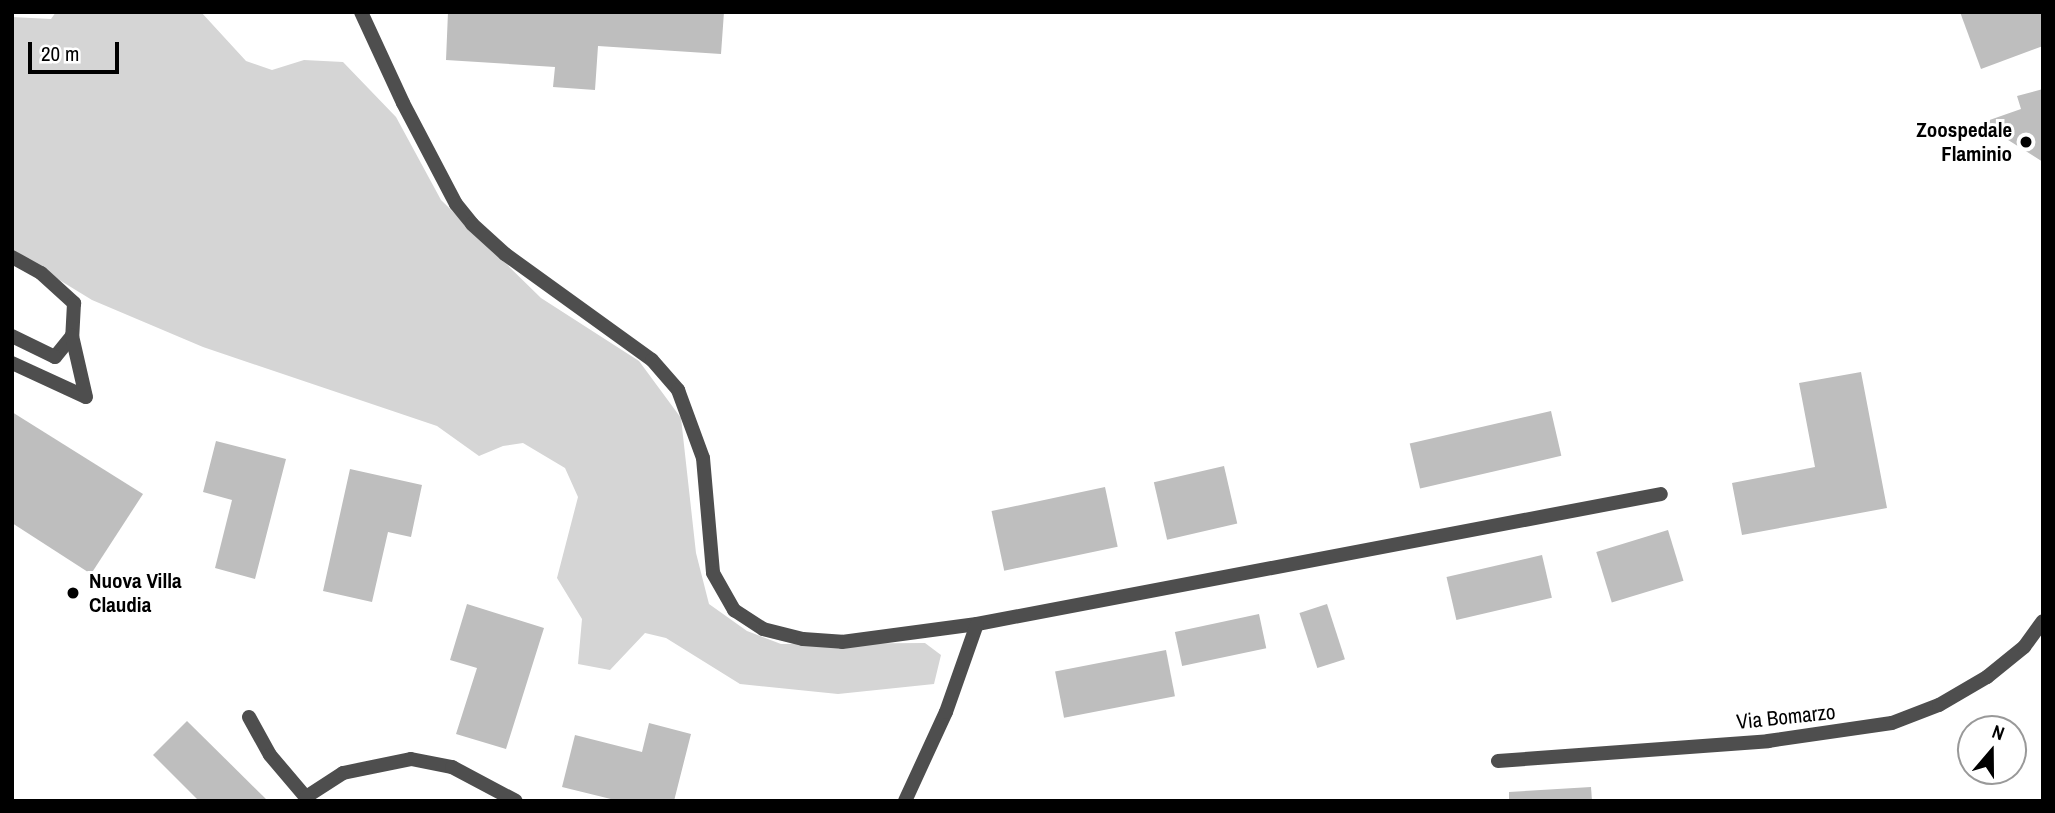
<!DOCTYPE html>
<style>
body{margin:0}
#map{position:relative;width:2055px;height:813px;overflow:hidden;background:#fff;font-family:"Archivo Narrow",sans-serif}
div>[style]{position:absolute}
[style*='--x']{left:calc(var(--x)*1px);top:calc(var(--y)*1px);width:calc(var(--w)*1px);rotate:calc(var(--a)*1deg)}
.green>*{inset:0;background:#d5d5d5}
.building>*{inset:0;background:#bebebe;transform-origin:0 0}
.lane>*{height:14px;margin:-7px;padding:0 7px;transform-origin:7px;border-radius:7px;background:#4e4e4e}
.street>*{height:14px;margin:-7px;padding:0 7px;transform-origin:7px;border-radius:7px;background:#4e4e4e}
.dots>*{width:19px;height:19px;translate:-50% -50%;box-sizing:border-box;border:4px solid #fff;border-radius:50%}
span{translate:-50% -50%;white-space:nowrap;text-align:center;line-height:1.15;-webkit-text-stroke:6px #fff;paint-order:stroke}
.poi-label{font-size:21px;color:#000;font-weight:700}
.right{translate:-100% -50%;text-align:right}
.left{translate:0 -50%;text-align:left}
.street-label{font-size:21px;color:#000}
.frame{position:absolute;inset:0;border:14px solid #000;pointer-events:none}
.north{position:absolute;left:1957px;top:715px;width:70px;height:70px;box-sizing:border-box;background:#fff;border:2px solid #999;border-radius:50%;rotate:20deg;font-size:19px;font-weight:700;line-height:28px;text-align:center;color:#000}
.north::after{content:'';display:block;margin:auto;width:24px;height:32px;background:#000;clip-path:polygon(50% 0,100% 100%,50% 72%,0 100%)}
.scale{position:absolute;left:28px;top:42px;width:91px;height:32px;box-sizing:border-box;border:4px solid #000;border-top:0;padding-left:9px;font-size:21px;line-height:24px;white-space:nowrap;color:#000;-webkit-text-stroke:5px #fff;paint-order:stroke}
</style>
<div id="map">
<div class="green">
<div style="clip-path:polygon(56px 12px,201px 12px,246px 61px,272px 70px,304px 60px,343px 62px,396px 117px,441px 200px,541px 298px,639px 361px,681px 418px,696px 553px,709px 604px,747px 631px,781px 644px,925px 643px,941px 655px,934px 684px,838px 694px,740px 684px,666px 638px,645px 633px,610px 670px,578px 664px,582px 619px,557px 578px,578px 497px,565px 468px,523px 443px,503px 446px,479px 456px,437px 426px,203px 347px,92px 300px,12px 251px,12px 17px,51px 19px)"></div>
</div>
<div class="building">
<div style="clip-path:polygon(448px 12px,724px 12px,721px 54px,598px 46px,595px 90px,553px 87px,555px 67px,446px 60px)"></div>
<div style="clip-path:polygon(1960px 12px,2043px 12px,2043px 46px,1981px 69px)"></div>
<div style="clip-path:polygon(2043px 89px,2043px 162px,1981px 123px,2021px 109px,2017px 96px)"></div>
<div style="clip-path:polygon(1861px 372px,1887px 508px,1742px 535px,1732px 483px,1815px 467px,1799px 383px)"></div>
<div style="left:1551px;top:411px;width:46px;height:145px;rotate:77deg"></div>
<div style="clip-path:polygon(12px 412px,143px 494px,91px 574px,12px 523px)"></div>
<div style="clip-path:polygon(216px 441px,286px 459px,255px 579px,215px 568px,232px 500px,203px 492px)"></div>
<div style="left:1224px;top:466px;width:59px;height:72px;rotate:77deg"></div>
<div style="clip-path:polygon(350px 469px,422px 485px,411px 537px,388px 532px,372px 602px,323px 591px)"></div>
<div style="left:1105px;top:487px;width:61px;height:116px;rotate:78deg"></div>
<div style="left:1668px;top:530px;width:53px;height:75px;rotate:73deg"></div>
<div style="left:1542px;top:555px;width:44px;height:98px;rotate:77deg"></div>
<div style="clip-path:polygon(467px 604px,544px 628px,506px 749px,456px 734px,477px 668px,450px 660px)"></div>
<div style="left:1327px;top:604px;width:58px;height:29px;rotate:72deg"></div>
<div style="left:1259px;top:614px;width:35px;height:86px;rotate:78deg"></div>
<div style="left:1166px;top:650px;width:47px;height:113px;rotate:79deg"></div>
<div style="clip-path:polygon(187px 721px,268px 801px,199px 801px,153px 755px)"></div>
<div style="clip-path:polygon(649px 723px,691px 734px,674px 801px,619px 801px,562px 787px,575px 735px,642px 752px)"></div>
<div style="clip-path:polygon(1591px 787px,1592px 801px,1509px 801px,1509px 792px)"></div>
</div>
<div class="lane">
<div style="--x:361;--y:12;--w:100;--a:65.2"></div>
<div style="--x:403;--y:103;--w:114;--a:62.3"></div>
<div style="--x:456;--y:204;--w:26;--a:51"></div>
<div style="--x:472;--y:224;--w:45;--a:42.3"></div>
<div style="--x:505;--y:254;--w:181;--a:35.8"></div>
<div style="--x:652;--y:360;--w:40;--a:49"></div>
<div style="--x:678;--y:390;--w:72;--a:69.8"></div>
<div style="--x:703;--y:458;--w:115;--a:85"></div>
<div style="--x:713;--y:573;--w:43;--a:60.4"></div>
<div style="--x:734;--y:610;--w:35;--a:33"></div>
<div style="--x:763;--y:629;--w:41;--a:14"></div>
<div style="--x:803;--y:639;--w:39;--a:4"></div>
<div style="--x:842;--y:642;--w:136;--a:-7.6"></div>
<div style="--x:977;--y:624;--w:696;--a:-10.76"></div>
<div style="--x:12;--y:257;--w:33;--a:29"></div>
<div style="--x:41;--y:273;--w:45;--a:42.3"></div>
<div style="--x:74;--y:303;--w:33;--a:93"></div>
<div style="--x:72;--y:336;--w:27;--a:129"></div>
<div style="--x:55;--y:357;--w:48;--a:-154"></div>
<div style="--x:12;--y:363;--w:81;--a:24.7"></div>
<div style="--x:86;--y:397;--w:63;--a:-102.9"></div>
<div style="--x:249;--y:717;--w:43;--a:61.1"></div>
<div style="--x:270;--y:755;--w:60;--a:49.7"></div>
<div style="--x:306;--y:797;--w:44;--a:-33"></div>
<div style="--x:343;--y:773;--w:69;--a:-11.6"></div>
<div style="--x:411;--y:759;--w:42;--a:11"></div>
<div style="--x:452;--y:767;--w:72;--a:28"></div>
<div style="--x:905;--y:801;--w:98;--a:-65.3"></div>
<div style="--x:946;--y:712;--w:93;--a:-70.6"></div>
</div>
<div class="street">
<div style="--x:1498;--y:761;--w:271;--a:-4.2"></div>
<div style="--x:1768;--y:741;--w:125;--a:-8.3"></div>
<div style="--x:1892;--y:723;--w:50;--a:-21"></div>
<div style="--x:1939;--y:705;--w:56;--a:-30.3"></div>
<div style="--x:1987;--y:677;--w:48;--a:-39"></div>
<div style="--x:2024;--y:647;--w:32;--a:-54"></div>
</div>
<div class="dots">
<div style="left:2026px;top:142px;background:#000"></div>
<div style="left:73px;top:593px;background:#000"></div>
</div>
<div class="poi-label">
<span class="right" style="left:2012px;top:142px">Zoospedale<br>Flaminio</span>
<span class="left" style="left:89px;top:593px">Nuova Villa<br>Claudia</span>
</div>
<div class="street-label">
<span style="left:1786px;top:717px;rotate:-6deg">Via Bomarzo</span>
</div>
<div class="frame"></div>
<div class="north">N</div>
<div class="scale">20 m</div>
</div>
